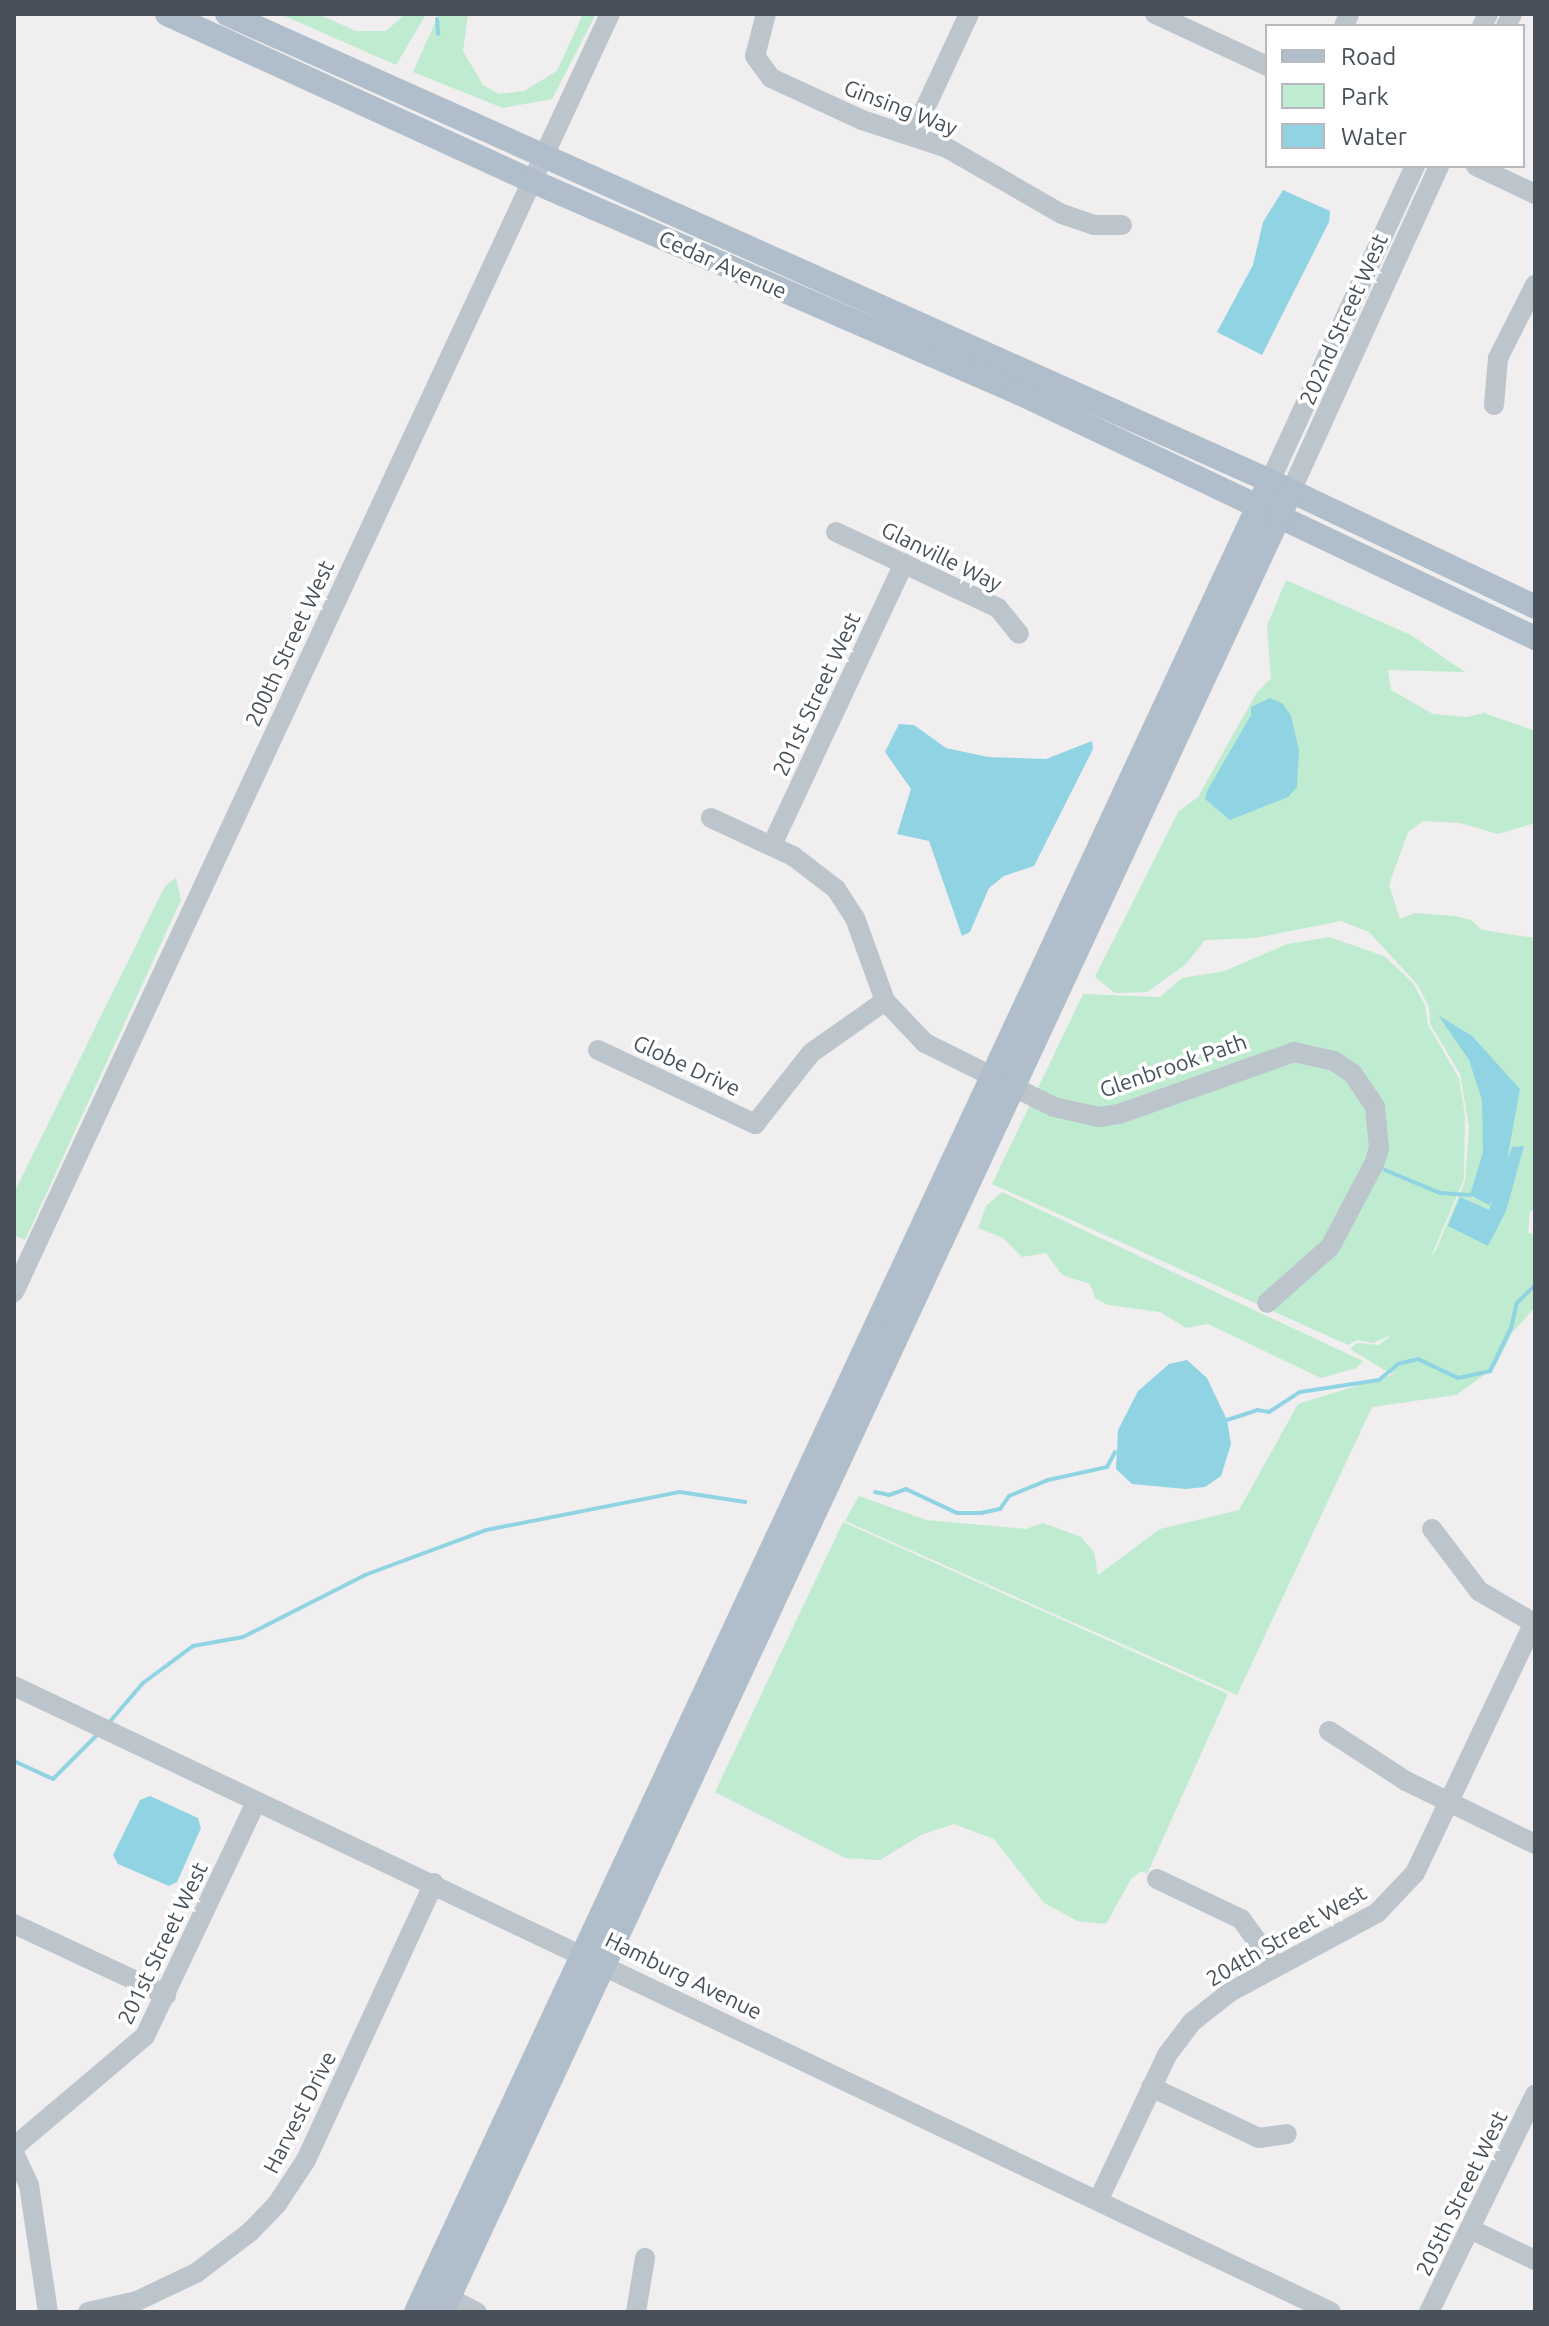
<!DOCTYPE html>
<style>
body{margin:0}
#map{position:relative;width:1549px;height:2326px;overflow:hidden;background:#f0eeee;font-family:Ubuntu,sans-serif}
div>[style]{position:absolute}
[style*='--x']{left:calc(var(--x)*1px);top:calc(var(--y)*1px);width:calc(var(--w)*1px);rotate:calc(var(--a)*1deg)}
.green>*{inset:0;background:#bfebd0}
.water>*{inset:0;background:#90d4e4}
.stream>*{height:4px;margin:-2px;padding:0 2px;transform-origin:2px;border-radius:2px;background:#90d4e4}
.minor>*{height:20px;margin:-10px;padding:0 10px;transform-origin:10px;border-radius:10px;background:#bdc5cc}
.major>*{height:24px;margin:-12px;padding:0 12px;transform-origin:12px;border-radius:12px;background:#b0becb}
span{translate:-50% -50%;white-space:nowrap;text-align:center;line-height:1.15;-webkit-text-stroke:7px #fff;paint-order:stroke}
.street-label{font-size:22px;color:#48515a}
.frame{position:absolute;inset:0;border:16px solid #48515a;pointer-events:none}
.legend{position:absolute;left:1265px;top:24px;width:260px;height:144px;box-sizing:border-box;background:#fff;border:2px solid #b6b9bd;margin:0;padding:10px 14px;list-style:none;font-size:24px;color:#48515a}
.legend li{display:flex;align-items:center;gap:16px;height:40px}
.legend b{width:40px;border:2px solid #b6b9bd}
</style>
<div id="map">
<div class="green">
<div style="clip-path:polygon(280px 14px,318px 14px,356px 31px,386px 31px,405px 14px,426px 14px,396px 65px)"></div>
<div style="clip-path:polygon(439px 14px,468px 14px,463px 51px,483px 85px,499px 94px,524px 91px,557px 71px,583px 14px,596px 14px,552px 99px,503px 108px,413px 72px)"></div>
<div style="clip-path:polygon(1286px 580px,1411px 635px,1465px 672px,1388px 670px,1391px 690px,1433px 714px,1467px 717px,1484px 713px,1535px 731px,1535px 823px,1498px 834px,1460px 823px,1423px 821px,1408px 832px,1389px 885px,1400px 919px,1415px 913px,1455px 916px,1471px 920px,1482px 930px,1535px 938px,1535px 1211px,1530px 1211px,1528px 1233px,1535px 1234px,1535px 1307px,1512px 1333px,1495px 1367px,1456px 1395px,1372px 1407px,1237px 1695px,845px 1521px,859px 1496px,926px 1520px,1026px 1529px,1043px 1523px,1081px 1537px,1094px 1552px,1098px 1575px,1160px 1529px,1239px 1510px,1298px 1404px,1401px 1372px,1391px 1374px,1350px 1349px,1357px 1343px,1379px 1345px,1392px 1335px,1373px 1343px,1357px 1340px,1348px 1345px,992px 1184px,1083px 994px,1160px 997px,1182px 978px,1225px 971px,1287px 944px,1329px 937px,1384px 956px,1413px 983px,1425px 1005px,1428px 1025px,1459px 1078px,1465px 1115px,1464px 1179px,1431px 1257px,1436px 1250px,1465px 1181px,1469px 1128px,1460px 1074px,1430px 1024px,1429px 1007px,1417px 984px,1369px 932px,1341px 921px,1255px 938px,1205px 940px,1186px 964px,1147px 992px,1115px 993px,1095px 977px,1178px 812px,1198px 797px,1257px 692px,1271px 678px,1267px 626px)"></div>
<div style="clip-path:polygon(176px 878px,181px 900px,25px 1240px,14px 1235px,14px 1193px,165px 886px)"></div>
<div style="clip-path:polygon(1002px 1192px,1363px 1361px,1356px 1368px,1321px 1378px,1208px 1324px,1186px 1328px,1160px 1312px,1108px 1305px,1095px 1298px,1090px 1284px,1062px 1275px,1046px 1253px,1022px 1257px,1003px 1238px,978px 1228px,986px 1206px)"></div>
<div style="clip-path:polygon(843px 1522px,1228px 1694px,1147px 1874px,1141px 1871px,1131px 1879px,1106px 1924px,1078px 1921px,1044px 1903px,994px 1839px,954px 1824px,923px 1834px,880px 1860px,845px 1858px,715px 1792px)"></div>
</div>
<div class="water">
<div style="clip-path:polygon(1283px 190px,1330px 211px,1329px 222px,1262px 355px,1217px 332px,1253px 265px,1263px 222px)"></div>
<div style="clip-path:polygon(1270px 698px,1283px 704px,1291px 716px,1299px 750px,1297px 787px,1288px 797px,1230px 820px,1205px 799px,1207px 791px,1251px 715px,1251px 707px)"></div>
<div style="clip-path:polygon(899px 724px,914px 725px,946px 748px,988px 757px,1046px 759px,1092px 741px,1093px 749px,1034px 866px,1004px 876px,989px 888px,970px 932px,962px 936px,929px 841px,897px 834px,911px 789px,885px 752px)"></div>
<div style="clip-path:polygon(1438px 1015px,1472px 1036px,1520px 1089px,1507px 1160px,1512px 1147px,1524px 1146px,1506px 1211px,1488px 1246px,1448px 1226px,1460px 1197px,1489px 1210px,1492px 1201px,1489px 1205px,1470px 1195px,1483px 1152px,1482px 1100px,1469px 1060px)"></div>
<div style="clip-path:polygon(1187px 1360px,1207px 1378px,1227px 1420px,1231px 1444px,1221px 1476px,1205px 1487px,1186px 1489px,1132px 1484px,1116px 1469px,1118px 1430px,1138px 1391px,1169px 1364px)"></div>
<div style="clip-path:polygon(150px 1796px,198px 1818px,201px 1828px,177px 1882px,169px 1886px,118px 1864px,113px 1855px,140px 1800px)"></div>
</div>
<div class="stream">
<div style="--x:437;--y:19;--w:15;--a:86"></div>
<div style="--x:1385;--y:1170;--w:60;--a:22.7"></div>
<div style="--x:1440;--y:1193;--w:30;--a:4"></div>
<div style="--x:1227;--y:1420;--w:32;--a:-18"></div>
<div style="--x:1257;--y:1410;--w:12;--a:9"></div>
<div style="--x:1269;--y:1412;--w:37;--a:-33"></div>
<div style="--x:1300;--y:1392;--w:80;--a:-8.6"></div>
<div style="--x:1379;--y:1380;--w:25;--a:-40"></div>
<div style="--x:1398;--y:1364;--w:21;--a:-14"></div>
<div style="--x:1418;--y:1359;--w:44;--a:25.4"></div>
<div style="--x:1458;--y:1378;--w:33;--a:-12"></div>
<div style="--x:1490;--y:1371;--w:48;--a:-64"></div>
<div style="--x:1511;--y:1328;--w:26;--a:-77"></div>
<div style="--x:1517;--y:1303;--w:25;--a:-45"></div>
<div style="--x:875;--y:1492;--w:14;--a:12"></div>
<div style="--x:889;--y:1495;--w:18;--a:-19"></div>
<div style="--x:906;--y:1489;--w:56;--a:25.2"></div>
<div style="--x:957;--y:1513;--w:24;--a:0"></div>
<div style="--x:981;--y:1513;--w:19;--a:-12"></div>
<div style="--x:1000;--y:1509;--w:16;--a:-55"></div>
<div style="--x:1009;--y:1496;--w:42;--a:-22.3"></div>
<div style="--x:1048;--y:1480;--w:60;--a:-12.4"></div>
<div style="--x:1107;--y:1467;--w:17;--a:-62"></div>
<div style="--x:107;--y:1725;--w:55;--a:-49.4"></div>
<div style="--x:143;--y:1683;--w:62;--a:-36.5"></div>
<div style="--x:193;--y:1646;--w:51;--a:-10.2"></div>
<div style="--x:243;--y:1637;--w:137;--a:-26.9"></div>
<div style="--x:365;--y:1575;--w:129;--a:-20.4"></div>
<div style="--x:486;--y:1530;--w:198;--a:-11.1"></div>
<div style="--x:680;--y:1492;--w:66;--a:8.7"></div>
<div style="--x:14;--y:1761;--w:43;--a:24.8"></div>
<div style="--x:53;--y:1779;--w:64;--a:-45"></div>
</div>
<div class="minor">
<div style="--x:766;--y:14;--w:43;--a:104.7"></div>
<div style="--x:755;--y:56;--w:27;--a:54"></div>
<div style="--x:771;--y:78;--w:100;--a:24.8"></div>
<div style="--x:862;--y:120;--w:89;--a:18.2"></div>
<div style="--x:947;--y:148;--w:133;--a:29.9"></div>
<div style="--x:1062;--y:214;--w:34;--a:19"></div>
<div style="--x:1094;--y:225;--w:28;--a:0"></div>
<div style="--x:1155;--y:14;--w:123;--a:24.9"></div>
<div style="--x:1344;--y:26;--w:13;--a:-67"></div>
<div style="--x:1482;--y:26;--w:13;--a:-63"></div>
<div style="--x:1506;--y:26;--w:13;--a:-63"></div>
<div style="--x:913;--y:134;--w:132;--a:-65"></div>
<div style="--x:1476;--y:166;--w:65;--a:25.4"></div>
<div style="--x:1494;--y:405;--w:47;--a:-85.1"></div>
<div style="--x:1498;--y:358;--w:82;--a:-63.1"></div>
<div style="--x:1270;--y:481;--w:347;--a:-65.3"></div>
<div style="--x:1291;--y:491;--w:357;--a:-65.5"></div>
<div style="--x:836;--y:532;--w:179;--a:25.1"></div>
<div style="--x:998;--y:608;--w:33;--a:51"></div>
<div style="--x:711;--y:818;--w:90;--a:24.9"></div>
<div style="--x:793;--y:856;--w:54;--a:37.5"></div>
<div style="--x:836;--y:889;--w:35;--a:57"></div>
<div style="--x:855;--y:918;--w:88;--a:70.1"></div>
<div style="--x:885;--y:1001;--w:58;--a:46.4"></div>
<div style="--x:925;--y:1043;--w:144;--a:26.4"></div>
<div style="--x:1054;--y:1107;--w:46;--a:12.5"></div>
<div style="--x:1099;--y:1117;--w:20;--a:-9"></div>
<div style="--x:1119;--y:1114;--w:186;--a:-19.5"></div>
<div style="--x:1294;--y:1052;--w:41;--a:12.7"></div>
<div style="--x:1334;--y:1061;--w:23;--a:34"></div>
<div style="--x:1353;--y:1074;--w:40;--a:56"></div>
<div style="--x:1375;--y:1107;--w:41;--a:84.4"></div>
<div style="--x:1379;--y:1148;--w:17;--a:107"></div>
<div style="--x:1374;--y:1164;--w:94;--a:117.9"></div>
<div style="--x:1330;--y:1247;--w:84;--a:138.4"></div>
<div style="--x:772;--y:845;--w:311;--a:-64.9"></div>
<div style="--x:598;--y:1050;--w:174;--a:25.2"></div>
<div style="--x:755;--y:1124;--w:90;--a:-51.7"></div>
<div style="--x:811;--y:1053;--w:90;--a:-35.1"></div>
<div style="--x:14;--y:1292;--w:1410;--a:-65"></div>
<div style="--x:1432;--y:1529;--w:78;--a:52.8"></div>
<div style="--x:1479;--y:1591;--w:64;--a:30.2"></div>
<div style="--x:14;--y:1686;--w:1458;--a:25.42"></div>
<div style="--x:1329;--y:1731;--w:92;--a:33"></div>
<div style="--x:1406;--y:1781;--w:144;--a:26"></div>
<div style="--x:1157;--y:1879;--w:93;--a:25.5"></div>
<div style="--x:1241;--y:1919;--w:59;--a:53.9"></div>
<div style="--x:14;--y:1924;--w:168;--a:25"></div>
<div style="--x:1151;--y:2087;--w:119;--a:25.3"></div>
<div style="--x:1259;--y:2138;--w:28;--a:-8"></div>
<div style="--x:14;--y:2147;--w:172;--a:-40.3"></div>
<div style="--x:145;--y:2036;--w:259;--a:-64.6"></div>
<div style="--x:14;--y:2153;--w:35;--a:65"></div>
<div style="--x:29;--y:2185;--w:128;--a:81.5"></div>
<div style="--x:1098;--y:2201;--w:161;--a:-64.7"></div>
<div style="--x:1167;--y:2055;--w:41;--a:-52.9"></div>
<div style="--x:1192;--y:2022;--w:48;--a:-38.3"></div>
<div style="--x:1230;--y:1992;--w:167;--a:-28.3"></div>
<div style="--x:1377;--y:1913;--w:55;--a:-46.5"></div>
<div style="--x:1415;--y:1873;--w:280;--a:-64.6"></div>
<div style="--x:1470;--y:2229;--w:72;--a:25.5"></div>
<div style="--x:449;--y:2298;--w:31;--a:27"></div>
<div style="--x:88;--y:2312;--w:50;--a:-12.7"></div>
<div style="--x:137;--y:2301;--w:65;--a:-25.4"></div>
<div style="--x:196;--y:2273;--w:68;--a:-37.2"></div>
<div style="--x:250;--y:2232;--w:39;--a:-46"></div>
<div style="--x:277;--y:2204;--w:53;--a:-56.6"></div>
<div style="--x:306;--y:2160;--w:305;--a:-65.2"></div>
<div style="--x:636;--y:2312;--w:55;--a:-80.5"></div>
<div style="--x:1429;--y:2312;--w:242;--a:-64"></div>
</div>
<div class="major">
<div style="--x:167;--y:14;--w:401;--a:24.6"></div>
<div style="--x:532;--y:181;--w:531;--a:23.52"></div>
<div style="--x:1019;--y:393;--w:571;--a:25.4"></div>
<div style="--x:227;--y:14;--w:1143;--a:24.12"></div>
<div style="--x:1270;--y:481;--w:293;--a:25.4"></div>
<div style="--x:416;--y:2312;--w:2020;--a:-65"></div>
<div style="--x:442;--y:2312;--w:2009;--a:-65"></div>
</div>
<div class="street-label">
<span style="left:901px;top:107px;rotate:21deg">Ginsing Way</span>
<span style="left:723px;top:264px;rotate:24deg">Cedar Avenue</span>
<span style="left:1343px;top:319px;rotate:-66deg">202nd Street West</span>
<span style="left:942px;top:556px;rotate:26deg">Glanville Way</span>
<span style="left:289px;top:643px;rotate:-65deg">200th Street West</span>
<span style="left:816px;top:694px;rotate:-65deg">201st Street West</span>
<span style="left:687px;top:1065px;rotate:25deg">Globe Drive</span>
<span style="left:1173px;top:1065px;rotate:-19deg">Glenbrook Path</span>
<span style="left:1286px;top:1935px;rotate:-30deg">204th Street West</span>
<span style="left:162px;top:1943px;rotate:-64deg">201st Street West</span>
<span style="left:684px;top:1975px;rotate:26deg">Hamburg Avenue</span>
<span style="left:299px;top:2112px;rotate:-63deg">Harvest Drive</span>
<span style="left:1461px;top:2193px;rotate:-64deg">205th Street West</span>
</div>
<div class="frame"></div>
<ul class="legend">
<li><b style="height:10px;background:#b0becb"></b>Road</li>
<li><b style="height:22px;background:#bfebd0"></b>Park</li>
<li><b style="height:22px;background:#90d4e4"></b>Water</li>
</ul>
</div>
